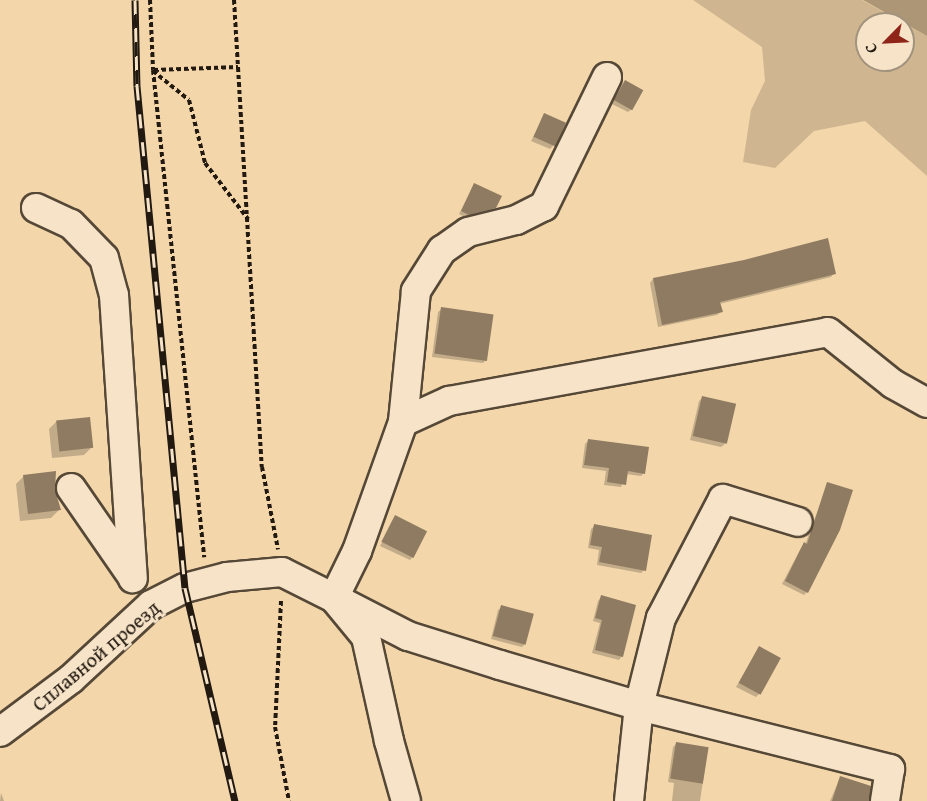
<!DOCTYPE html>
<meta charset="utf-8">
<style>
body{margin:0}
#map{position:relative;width:927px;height:801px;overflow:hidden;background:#f3d6aa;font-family:"Gentium Book Plus",serif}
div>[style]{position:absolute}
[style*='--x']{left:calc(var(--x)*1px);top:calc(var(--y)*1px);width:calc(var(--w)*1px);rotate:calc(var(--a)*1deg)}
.green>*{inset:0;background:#cfb690}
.water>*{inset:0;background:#ac9676}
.shadow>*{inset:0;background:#0003}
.building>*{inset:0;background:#8f7b61;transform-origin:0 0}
.path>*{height:4px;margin-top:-2px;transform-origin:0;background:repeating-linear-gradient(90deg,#221911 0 4.5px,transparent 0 7.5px)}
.roads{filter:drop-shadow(2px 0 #564837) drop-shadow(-2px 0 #564837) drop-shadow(0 2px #564837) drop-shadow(0 -2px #564837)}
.minor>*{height:28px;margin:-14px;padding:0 14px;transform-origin:14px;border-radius:14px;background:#f7e4c8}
.rail>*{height:7px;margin-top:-3.5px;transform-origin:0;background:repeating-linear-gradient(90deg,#f7e4c8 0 14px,#221911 0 28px);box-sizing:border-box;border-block:2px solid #221911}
span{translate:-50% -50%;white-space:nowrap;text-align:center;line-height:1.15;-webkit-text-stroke:5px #f7e4c8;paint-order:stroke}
.street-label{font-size:21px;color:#221911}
.north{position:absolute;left:855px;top:12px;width:60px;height:60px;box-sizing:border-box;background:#f7e4c8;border:2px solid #a2937f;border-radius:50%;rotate:246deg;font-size:16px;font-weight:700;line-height:24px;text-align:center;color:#221911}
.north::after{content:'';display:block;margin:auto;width:21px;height:27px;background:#8f2418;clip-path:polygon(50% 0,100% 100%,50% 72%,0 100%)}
</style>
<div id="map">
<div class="green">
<div style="clip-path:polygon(evenodd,693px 0,862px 0,927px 36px,927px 176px,865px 121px,814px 131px,775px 168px,743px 162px,751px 110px,765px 81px,762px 47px,693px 0,867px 24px,903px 24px,903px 60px,867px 60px,867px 24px)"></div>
</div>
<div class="water">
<div style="clip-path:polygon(863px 0,927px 0,927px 36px)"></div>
</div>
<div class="shadow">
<div style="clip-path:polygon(625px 82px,632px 109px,628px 112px,612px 104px)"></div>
<div style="clip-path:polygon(545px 115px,553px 146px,550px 149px,531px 141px)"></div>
<div style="clip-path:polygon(474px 185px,495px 207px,491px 211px,465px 217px,459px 214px)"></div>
<div style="clip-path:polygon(834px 273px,831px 277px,719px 304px,721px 312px,717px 315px,658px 327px,650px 283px,653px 279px)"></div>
<div style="clip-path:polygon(442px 309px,486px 360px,483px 363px,432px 357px,438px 312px)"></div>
<div style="clip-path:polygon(702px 398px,725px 444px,721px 447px,690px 440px,699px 401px)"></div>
<div style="clip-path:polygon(57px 421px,92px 447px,84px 455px,52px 458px,49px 429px)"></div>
<div style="clip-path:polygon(588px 441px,644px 473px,641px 476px,626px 474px,621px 487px,604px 485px,606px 471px,582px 468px,585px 444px)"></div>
<div style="clip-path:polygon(24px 476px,53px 490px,59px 510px,51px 518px,20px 521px,16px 484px)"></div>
<div style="clip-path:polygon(828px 483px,807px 592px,804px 595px,782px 584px,801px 548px,805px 545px)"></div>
<div style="clip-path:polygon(395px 517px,413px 557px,410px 560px,380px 546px)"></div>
<div style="clip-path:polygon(595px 526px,644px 570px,641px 573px,597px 565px,599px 550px,588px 548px,591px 529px)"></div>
<div style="clip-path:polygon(601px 597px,622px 656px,619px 660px,592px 653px,600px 623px,593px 621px,598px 601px)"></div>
<div style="clip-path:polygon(502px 607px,525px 644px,522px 647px,491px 639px,498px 610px)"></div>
<div style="clip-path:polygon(759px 648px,759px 694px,756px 697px,736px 687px)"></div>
<div style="clip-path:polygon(676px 744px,708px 748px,700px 801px,672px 801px,674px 783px,668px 782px,673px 747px)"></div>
<div style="clip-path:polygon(840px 778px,865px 801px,830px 801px)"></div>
<div style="clip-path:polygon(1px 793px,4px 801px,0 801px)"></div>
</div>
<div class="building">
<div style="left:625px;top:80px;width:21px;height:23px;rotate:29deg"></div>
<div style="left:544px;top:113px;width:24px;height:26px;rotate:24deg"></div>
<div style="clip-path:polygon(474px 183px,502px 196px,496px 208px,469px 215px,461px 211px)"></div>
<div style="clip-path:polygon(828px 238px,836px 274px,720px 302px,723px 312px,662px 325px,653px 278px,744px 260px)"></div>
<div style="left:441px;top:307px;width:53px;height:47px;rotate:8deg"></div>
<div style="left:702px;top:396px;width:35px;height:41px;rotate:13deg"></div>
<div style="left:90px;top:417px;width:31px;height:34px;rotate:84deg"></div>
<div style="clip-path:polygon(588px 439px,649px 447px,645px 474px,628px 471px,626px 485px,607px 482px,609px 468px,584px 465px)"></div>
<div style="clip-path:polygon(56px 471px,55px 490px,61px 510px,28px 514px,23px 475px)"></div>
<div style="clip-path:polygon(827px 482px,853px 490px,840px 530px,808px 593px,785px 581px,804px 542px,807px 544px)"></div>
<div style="left:395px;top:515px;width:36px;height:30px;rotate:27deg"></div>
<div style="clip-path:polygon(594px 524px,652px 535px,646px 571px,599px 562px,602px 547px,590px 545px)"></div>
<div style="clip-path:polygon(601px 595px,636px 605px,623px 657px,595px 650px,602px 620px,595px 618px)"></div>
<div style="left:501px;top:605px;width:34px;height:32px;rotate:15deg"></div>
<div style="left:759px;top:646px;width:25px;height:42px;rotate:29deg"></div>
<div style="left:676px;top:742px;width:33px;height:37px;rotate:9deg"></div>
<div style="clip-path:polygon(840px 776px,871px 786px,869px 801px,832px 801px)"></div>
</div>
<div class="path">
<div style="--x:150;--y:0;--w:70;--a:87.5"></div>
<div style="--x:153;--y:70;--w:490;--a:84"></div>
<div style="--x:234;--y:0;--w:468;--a:86.6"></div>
<div style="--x:262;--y:467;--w:84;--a:79"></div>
<div style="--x:154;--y:70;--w:84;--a:-2"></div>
<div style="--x:153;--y:71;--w:46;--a:38.9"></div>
<div style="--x:189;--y:100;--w:65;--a:75.7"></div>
<div style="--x:205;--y:163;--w:71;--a:52.5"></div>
<div style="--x:281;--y:601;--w:126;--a:92.7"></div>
<div style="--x:275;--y:727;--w:75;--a:79.3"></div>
</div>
<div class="roads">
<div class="minor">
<div style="--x:607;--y:77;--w:144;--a:116"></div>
<div style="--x:544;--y:206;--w:31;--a:153"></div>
<div style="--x:516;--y:220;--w:49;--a:166"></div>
<div style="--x:468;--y:232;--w:32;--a:145"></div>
<div style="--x:442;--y:250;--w:49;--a:122.4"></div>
<div style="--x:416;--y:291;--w:132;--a:95.7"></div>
<div style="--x:403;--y:422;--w:137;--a:109.6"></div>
<div style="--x:357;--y:551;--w:52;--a:116.1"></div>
<div style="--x:334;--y:598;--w:83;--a:27.2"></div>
<div style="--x:408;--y:636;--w:96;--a:17.5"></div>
<div style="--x:500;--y:665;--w:145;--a:16.4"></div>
<div style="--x:639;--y:706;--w:259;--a:14.1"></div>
<div style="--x:890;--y:769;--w:32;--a:99"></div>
<div style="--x:36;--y:208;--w:38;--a:25"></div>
<div style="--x:71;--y:224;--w:47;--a:45.9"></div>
<div style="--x:104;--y:258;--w:38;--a:75"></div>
<div style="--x:114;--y:295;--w:284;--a:86.2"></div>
<div style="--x:403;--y:422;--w:51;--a:-24.5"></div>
<div style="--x:449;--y:401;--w:385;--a:-10.3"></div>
<div style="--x:828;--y:332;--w:83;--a:38.7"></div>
<div style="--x:893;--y:384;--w:39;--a:29"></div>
<div style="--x:71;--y:488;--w:107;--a:55.3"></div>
<div style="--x:0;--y:732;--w:89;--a:-36.7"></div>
<div style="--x:71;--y:679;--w:109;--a:-42.8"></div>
<div style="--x:151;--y:605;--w:38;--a:-27"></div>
<div style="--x:185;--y:588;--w:43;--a:-14.7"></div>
<div style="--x:227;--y:577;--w:55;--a:-5.2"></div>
<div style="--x:282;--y:572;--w:58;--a:26.6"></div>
<div style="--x:334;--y:598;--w:50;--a:50.6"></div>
<div style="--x:366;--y:637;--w:107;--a:77.5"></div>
<div style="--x:389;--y:741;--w:62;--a:74.2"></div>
<div style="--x:629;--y:801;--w:96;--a:-84"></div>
<div style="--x:639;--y:706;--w:91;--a:-76"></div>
<div style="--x:661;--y:618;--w:134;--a:-62.5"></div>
<div style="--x:723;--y:499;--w:78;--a:17"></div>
</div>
</div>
<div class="rail">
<div style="--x:135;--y:0;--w:86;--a:88.7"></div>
<div style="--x:137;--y:86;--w:504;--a:84.54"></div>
<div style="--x:185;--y:588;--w:219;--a:76.8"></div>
</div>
<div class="street-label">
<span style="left:96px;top:656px;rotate:-40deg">Сплавной проезд</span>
</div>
<div class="north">С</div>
</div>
